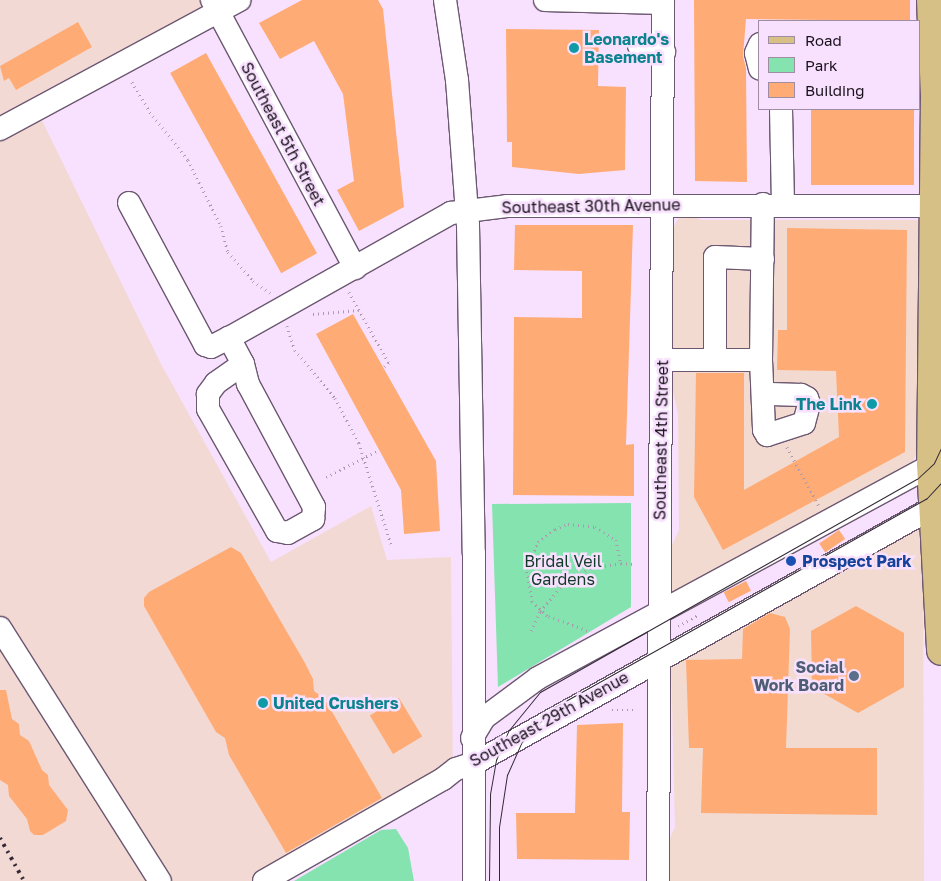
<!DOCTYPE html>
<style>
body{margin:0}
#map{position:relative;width:941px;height:881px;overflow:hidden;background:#f8e1fe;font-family:"Golos Text",sans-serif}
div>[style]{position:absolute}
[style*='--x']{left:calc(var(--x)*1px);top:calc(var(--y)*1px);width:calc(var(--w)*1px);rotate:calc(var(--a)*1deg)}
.commercial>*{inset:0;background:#f2dad0}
.industrial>*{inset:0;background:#f3d9d4}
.green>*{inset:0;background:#84e3af}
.building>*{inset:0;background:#ffab75;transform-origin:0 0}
.path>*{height:2.5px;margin-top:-1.25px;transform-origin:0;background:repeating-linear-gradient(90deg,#ab99b0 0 1px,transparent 0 5px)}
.roads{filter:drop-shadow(1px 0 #6c5871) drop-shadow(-1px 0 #6c5871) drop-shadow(0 1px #6c5871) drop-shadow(0 -1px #6c5871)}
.minor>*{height:22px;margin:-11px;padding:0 11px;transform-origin:11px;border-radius:11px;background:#fff}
.major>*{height:28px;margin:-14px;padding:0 14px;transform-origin:14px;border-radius:14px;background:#d6c086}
.tram>*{height:1px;margin:-0.5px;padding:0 0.5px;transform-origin:0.5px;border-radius:0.5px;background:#332936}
.rail>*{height:4px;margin-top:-2px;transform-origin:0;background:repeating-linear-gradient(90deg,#332936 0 2.5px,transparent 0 7.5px)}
.dots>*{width:14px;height:14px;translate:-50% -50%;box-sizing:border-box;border:2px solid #f8e1fe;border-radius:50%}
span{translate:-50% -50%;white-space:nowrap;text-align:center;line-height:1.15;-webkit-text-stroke:5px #f8e1fe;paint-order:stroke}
.culture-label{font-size:16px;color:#0d838f;font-weight:700}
.left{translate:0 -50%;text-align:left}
.right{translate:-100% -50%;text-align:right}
.street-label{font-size:16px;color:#19111b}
.park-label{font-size:16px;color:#103b26}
.transit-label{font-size:16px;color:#164399;font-weight:700}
.service-label{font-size:16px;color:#4e5e75;font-weight:700}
.legend{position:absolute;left:758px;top:20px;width:162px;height:90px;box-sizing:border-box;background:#f8e1fe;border:1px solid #9f8ea3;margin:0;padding:6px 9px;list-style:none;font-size:15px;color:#19111b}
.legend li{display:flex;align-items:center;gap:10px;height:25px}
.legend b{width:25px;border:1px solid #9f8ea3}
</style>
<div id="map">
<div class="commercial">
<div style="clip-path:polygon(693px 216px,701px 220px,917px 220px,922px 223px,921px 445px,908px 470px,672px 593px,670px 588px,670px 549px,679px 530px,678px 413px,671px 383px,672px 230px,678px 219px)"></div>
<div style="clip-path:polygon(909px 525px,923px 529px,924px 881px,669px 881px,670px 838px,675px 827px,671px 662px)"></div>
</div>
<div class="industrial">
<div style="clip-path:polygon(0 0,202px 0,205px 5px,31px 98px,161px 364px,271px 562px,371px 506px,387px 560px,451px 557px,453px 780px,279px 881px,0 881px)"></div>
</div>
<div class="green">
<div style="clip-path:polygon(631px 503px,631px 607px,498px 687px,492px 504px)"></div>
<div style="clip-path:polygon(396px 829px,408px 848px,414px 881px,294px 881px,381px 830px)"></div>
</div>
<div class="building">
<div style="clip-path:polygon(302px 0,378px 0,383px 9px,404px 207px,359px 231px,337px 190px,354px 181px,343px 94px,314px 41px,280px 59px,259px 23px)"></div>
<div style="clip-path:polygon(694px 0,910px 0,910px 21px,746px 19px,743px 56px,746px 68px,747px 182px,695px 181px)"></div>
<div style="clip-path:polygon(78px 22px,92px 47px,16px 90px,9px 78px,4px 81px,0 66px)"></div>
<div style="clip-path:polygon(506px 29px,599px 30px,598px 86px,626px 87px,625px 170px,579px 174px,512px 167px,512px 142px,507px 142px)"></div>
<div style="left:206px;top:53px;width:229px;height:41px;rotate:61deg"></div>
<div style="left:811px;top:109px;width:103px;height:76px"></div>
<div style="clip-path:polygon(515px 225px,633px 225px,626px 445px,634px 444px,634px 496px,513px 495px,514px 317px,582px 318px,582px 271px,514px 270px)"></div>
<div style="clip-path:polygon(787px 228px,907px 230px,905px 452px,723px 550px,694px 497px,696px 373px,744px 373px,744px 490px,839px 437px,836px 371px,777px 370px,778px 330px,787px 330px)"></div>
<div style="clip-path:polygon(353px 314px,436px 461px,440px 531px,404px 534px,401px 490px,316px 334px)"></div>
<div style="left:839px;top:530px;width:11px;height:24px;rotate:56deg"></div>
<div style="clip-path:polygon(231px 547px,241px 553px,305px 663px,313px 679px,314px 691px,324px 698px,382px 798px,286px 853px,229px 755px,225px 738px,216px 732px,144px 606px,144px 598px,149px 592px)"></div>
<div style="left:746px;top:581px;width:11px;height:25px;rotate:63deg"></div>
<div style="clip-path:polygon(856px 606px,904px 633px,904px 687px,858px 713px,812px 687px,811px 631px)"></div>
<div style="clip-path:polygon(770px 613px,785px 617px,790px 629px,786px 748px,877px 748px,877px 815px,701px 813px,703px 748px,689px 748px,686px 660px,742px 659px,743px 629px)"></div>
<div style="clip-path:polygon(0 690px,6px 690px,12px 719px,19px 724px,20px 735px,29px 741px,42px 770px,48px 775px,49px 785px,68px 810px,66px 821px,43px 835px,34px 835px,30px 831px,27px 819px,9px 796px,8px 785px,0 780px)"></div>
<div style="left:399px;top:698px;width:45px;height:34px;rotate:59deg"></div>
<div style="clip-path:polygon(623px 723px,622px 812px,630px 812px,629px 860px,517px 859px,516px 813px,575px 813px,577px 725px)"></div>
</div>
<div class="path">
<div style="--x:132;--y:82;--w:35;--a:59"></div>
<div style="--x:150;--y:112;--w:61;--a:51.6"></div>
<div style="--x:188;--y:160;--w:74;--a:63.4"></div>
<div style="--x:221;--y:226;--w:27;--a:75"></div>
<div style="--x:228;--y:252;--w:38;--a:49"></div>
<div style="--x:253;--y:281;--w:21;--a:35"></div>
<div style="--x:349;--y:292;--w:81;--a:60.6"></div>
<div style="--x:389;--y:363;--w:6;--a:141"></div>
<div style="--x:313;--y:314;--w:46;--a:-5"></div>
<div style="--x:287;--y:326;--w:25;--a:72"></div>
<div style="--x:295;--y:350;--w:62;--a:50.2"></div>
<div style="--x:335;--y:398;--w:51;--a:61.9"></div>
<div style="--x:359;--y:443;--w:106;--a:72.4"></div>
<div style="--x:787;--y:447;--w:67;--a:61.5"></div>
<div style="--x:326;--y:477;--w:59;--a:-27"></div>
<div style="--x:678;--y:626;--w:25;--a:-29"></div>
<div style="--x:531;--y:631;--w:22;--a:-66"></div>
<div style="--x:540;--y:611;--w:30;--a:-49"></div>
<div style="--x:560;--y:588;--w:36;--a:-34"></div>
<div style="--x:590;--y:568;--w:31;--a:-9"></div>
<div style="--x:587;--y:631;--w:43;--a:-159.4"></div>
<div style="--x:547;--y:616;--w:21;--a:-137"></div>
<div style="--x:532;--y:602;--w:34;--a:-100"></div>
<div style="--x:526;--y:569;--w:30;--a:-66"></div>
<div style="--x:538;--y:542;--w:21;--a:-37"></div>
<div style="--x:555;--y:529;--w:14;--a:-21"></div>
<div style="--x:568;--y:524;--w:27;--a:6"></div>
<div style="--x:595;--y:527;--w:25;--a:32"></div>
<div style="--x:616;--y:540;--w:24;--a:78"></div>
<div style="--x:621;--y:563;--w:13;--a:4"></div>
<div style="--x:612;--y:710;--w:23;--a:0"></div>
</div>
<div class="roads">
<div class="minor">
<div style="--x:212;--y:0;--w:304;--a:61.9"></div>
<div style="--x:445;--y:0;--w:81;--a:81.5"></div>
<div style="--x:457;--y:80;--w:145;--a:85.7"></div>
<div style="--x:468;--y:225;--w:328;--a:89"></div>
<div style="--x:474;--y:553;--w:328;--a:90"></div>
<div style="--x:545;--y:0;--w:118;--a:1.5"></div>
<div style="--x:760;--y:44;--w:10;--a:114"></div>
<div style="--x:756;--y:53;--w:16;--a:76"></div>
<div style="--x:639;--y:46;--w:26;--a:13"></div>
<div style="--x:781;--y:109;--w:96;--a:88.8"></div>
<div style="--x:0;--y:129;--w:272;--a:-28.3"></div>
<div style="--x:129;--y:203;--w:161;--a:61.8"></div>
<div style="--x:205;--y:345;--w:6;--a:18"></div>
<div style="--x:211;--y:347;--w:20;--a:-27"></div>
<div style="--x:661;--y:360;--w:100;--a:0"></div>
<div style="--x:761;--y:360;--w:156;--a:-89.3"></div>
<div style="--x:715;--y:360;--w:103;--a:-90"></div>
<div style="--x:715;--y:257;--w:48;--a:2.4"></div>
<div style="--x:761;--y:360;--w:70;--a:87.5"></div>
<div style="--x:764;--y:430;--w:6;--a:59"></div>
<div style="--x:767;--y:435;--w:39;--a:-18"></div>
<div style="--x:804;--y:423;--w:20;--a:-75"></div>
<div style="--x:809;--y:404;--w:6;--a:-108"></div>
<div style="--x:807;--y:398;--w:7;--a:-153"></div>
<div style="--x:801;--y:395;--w:38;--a:-178"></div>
<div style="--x:243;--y:364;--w:33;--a:145"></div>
<div style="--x:216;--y:383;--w:14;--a:126"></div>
<div style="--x:208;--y:394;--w:15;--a:90"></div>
<div style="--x:208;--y:409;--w:140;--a:60.5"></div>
<div style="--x:277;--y:531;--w:11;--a:10"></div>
<div style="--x:288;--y:533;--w:29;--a:-29"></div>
<div style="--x:313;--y:519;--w:12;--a:-85"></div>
<div style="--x:314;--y:507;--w:140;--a:-118.2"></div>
<div style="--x:248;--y:384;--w:21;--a:-104"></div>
<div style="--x:243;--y:364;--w:30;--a:-118"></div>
<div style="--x:229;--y:338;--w:255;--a:-29.4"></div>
<div style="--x:451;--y:213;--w:56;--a:-7.1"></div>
<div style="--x:507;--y:206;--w:428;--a:0"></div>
<div style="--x:0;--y:628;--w:299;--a:57.7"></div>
<div style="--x:472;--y:738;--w:23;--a:-59"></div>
<div style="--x:484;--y:718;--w:67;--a:-36.5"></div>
<div style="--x:538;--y:678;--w:458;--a:-28.4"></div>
<div style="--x:264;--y:881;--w:206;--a:-29.7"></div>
<div style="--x:443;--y:779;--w:16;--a:-38"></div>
<div style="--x:456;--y:769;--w:20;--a:-18"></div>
<div style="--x:475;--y:763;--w:534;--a:-29.16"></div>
<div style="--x:658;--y:881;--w:881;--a:-89.67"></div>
</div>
<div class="major">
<div style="--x:931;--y:0;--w:96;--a:87.6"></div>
<div style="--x:935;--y:96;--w:368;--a:90.6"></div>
<div style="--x:931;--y:464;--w:187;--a:86.9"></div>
</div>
</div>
<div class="tram">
<div style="--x:489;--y:881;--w:87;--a:-89.3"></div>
<div style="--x:490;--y:794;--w:35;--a:-80"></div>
<div style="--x:496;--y:760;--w:33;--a:-67"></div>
<div style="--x:509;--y:730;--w:49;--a:-50.8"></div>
<div style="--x:540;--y:692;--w:433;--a:-29.5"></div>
<div style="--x:917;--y:479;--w:23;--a:-43"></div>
<div style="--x:934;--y:463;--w:17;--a:-65"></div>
<div style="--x:499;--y:881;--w:54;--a:-90"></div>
<div style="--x:499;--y:827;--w:53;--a:-81.3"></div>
<div style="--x:507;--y:775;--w:36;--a:-66"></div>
<div style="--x:522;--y:742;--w:46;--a:-47.6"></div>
<div style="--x:553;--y:708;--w:428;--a:-29.3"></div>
<div style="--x:926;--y:499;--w:22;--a:-47"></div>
</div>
<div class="rail">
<div style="--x:0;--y:838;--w:49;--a:60.8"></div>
</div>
<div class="dots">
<div style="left:574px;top:48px;background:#0f9aa8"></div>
<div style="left:872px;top:404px;background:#0f9aa8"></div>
<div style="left:791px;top:561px;background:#1a4fb4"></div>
<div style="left:854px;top:676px;background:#5c6f8a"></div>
<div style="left:263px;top:703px;background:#0f9aa8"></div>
</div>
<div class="culture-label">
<span class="left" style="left:584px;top:48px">Leonardo's<br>Basement</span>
<span class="right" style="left:862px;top:404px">The Link</span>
<span class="left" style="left:273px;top:703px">United Crushers</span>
</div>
<div class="street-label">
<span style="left:283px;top:134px;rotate:62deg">Southeast 5th Street</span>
<span style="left:591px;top:206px;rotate:-1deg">Southeast 30th Avenue</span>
<span style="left:661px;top:440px;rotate:-89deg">Southeast 4th Street</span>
<span style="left:549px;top:719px;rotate:-29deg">Southeast 29th Avenue</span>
</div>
<div class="park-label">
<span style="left:563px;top:570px">Bridal Veil<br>Gardens</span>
</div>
<div class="transit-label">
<span class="left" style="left:802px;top:561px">Prospect Park</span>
</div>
<div class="service-label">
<span class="right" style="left:844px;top:676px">Social<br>Work Board</span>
</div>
<ul class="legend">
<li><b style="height:6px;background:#d6c086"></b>Road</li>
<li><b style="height:14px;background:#84e3af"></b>Park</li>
<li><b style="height:14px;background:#ffab75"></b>Building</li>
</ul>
</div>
